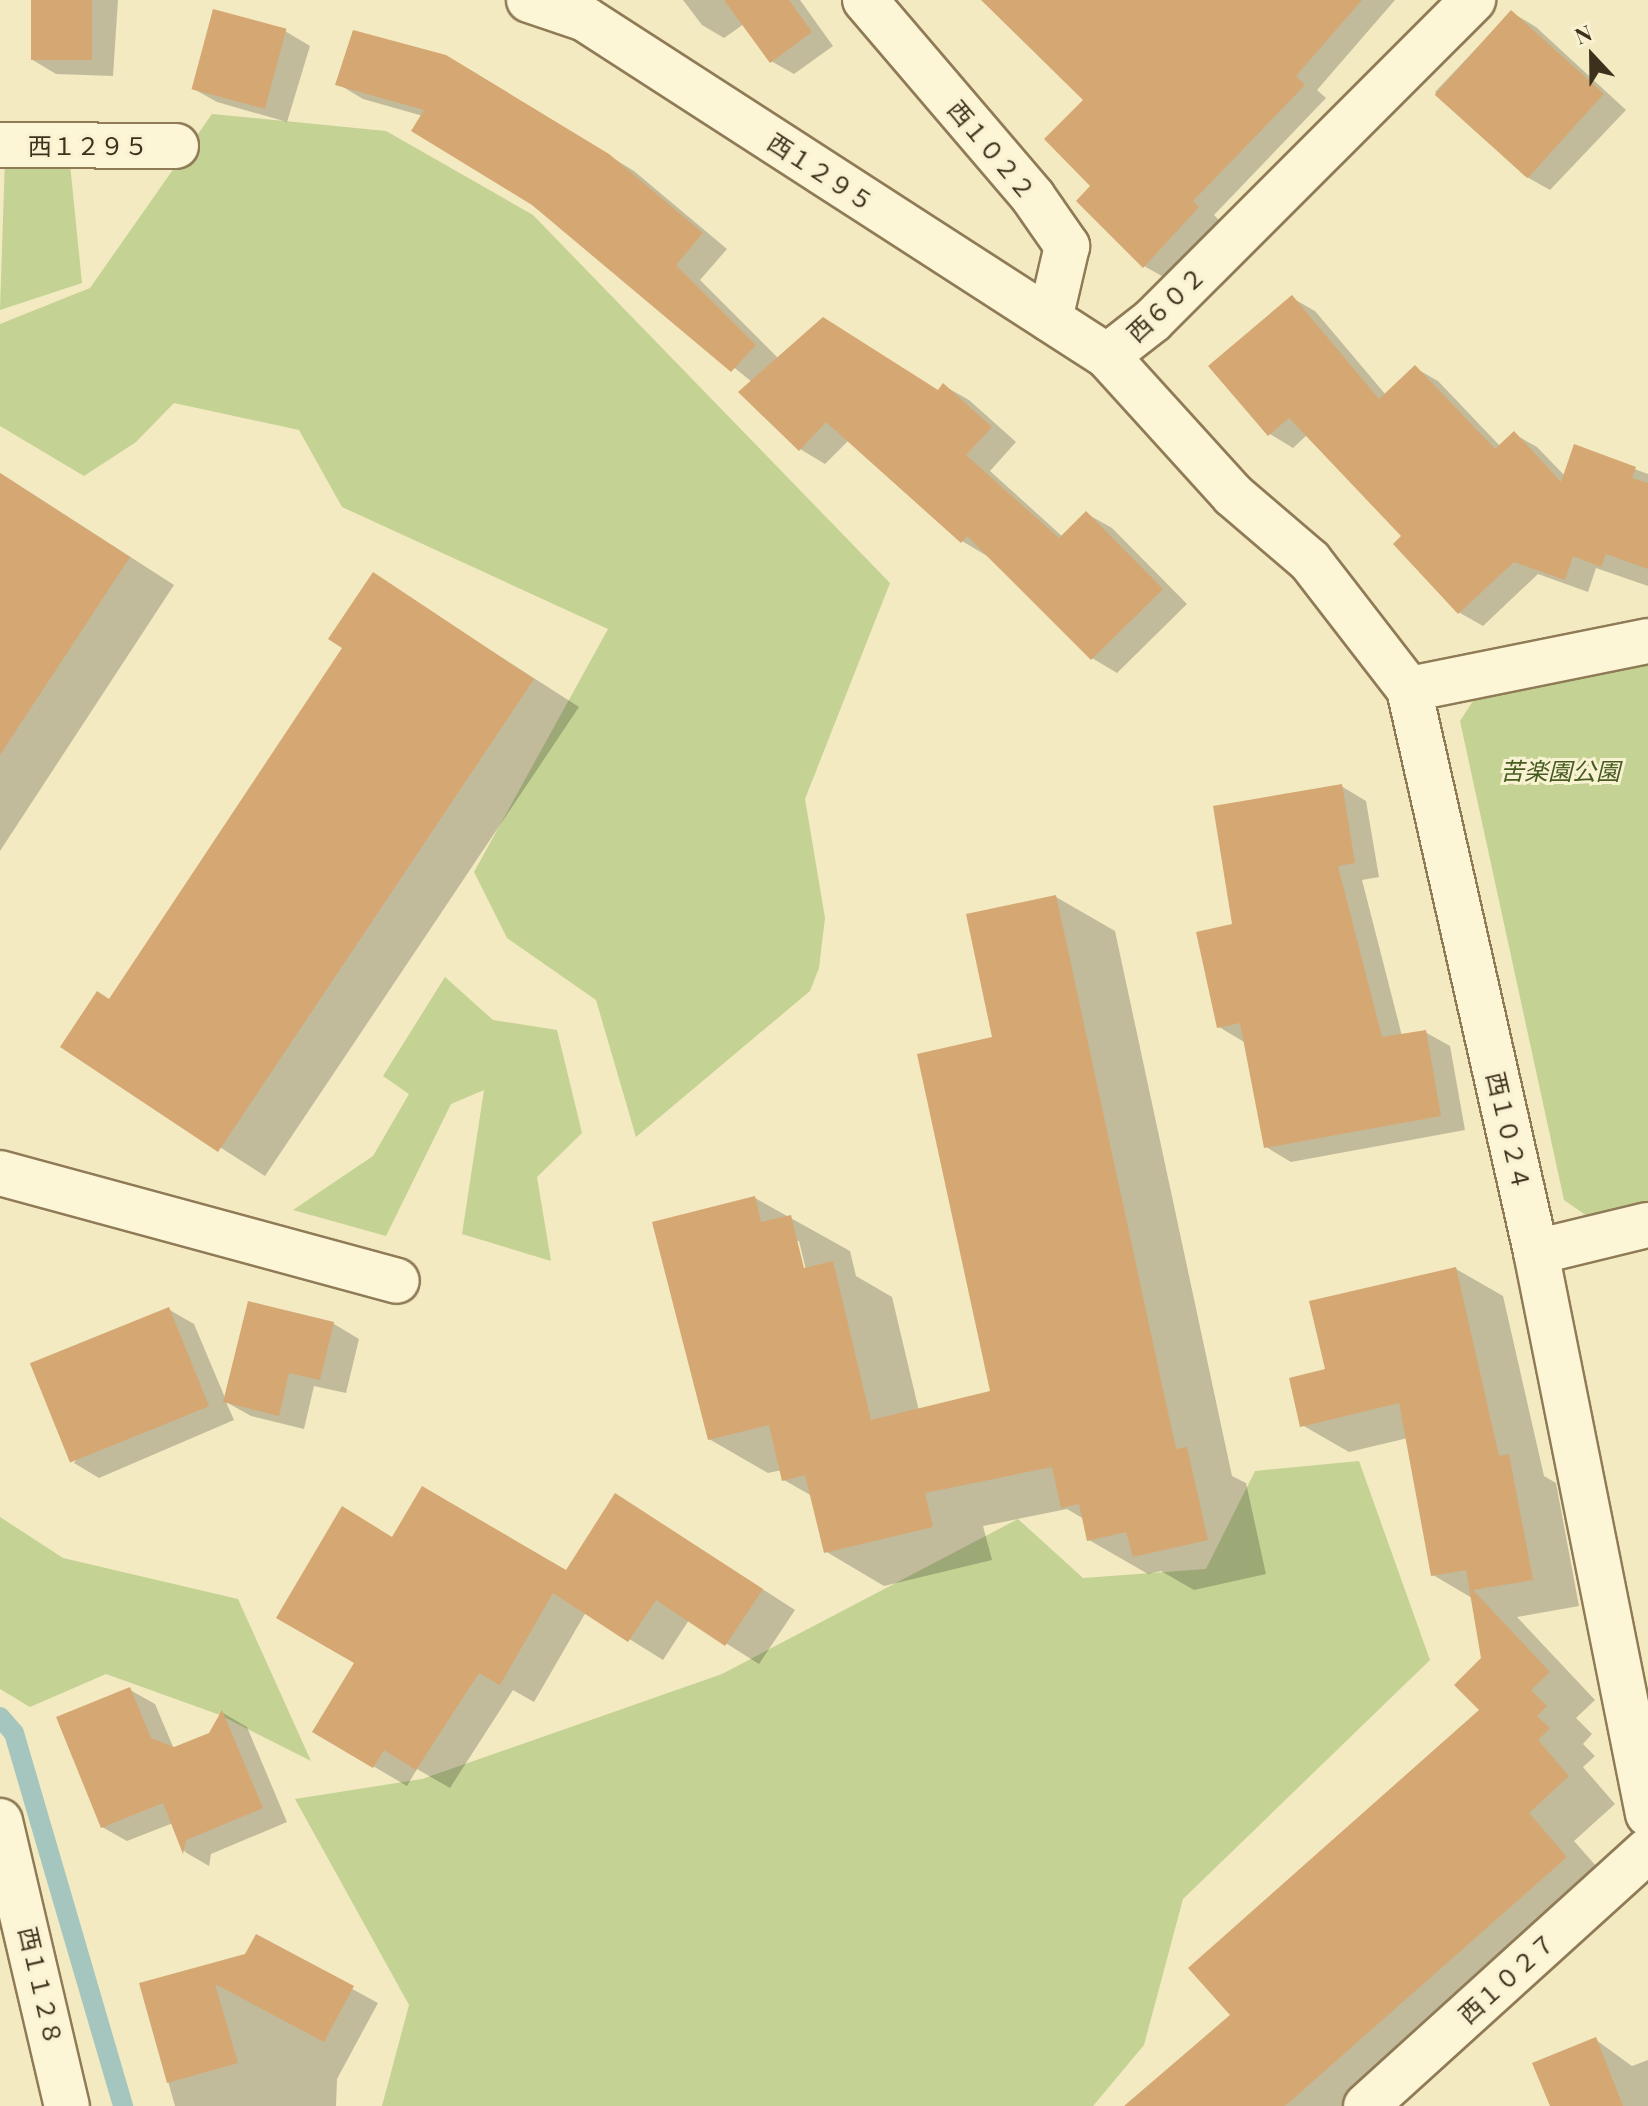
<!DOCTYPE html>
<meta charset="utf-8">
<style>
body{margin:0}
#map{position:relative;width:1648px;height:2106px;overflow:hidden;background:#f3eac2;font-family:"Playfair Display","Noto Sans JP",serif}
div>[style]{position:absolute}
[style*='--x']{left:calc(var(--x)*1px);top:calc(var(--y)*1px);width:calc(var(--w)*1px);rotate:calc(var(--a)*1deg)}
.green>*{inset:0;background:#c4d294}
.shadow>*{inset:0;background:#0003}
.stream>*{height:20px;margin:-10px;padding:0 10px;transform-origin:10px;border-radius:10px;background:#a5c5bf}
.building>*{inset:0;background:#d5a773;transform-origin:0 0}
.roads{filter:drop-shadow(2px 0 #8f7b56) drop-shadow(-2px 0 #8f7b56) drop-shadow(0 2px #8f7b56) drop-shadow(0 -2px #8f7b56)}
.street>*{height:44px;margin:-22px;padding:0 22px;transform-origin:22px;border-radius:22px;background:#fcf5d6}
.secondary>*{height:44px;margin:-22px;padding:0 22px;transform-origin:22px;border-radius:22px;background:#fcf5d6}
span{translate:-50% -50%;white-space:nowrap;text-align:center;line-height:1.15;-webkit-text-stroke:6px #f9f2d2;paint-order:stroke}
.street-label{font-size:24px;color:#3d301c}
.park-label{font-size:24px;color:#465c21;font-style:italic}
.north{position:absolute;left:1552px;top:16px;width:80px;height:80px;-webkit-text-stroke:6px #f9f2d2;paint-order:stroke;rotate:338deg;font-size:22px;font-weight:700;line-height:32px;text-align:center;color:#3d301c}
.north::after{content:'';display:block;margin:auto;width:28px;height:36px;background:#3d301c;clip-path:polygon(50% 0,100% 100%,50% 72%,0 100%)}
</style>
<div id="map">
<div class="green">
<div style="clip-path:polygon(212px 114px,386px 131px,533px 215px,890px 583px,805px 799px,825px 918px,819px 968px,810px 991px,636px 1137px,596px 1000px,507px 938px,474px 872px,608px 629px,342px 507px,299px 430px,174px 403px,136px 442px,84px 476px,0 426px,0 324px,90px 288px)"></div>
<div style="clip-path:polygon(69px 154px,82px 283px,0 310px,5px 159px)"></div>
<div style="clip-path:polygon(1648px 660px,1648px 1203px,1587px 1216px,1564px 1200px,1460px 721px,1475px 698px)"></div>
<div style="clip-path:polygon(445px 977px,493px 1020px,557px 1030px,582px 1133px,537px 1177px,551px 1261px,462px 1234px,484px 1090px,451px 1104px,386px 1236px,293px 1210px,373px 1156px,409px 1094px,383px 1076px)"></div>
<div style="clip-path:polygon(1359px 1461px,1430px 1660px,1183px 1899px,1144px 2045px,1093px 2106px,382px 2106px,409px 2005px,295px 1799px,422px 1779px,722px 1674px,1018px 1519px,1083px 1578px,1206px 1569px,1255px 1471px)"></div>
<div style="clip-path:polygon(0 1517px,63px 1558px,238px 1599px,311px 1761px,220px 1715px,106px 1674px,30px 1707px,0 1689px)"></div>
</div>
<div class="shadow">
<div style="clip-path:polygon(33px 0,118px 0,113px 76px,56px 74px,31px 59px)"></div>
<div style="clip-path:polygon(683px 0,800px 0,833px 46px,794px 74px,771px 61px,744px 24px,724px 38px,702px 25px)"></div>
<div style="clip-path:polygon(983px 0,1395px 0,1317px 90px,1326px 98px,1214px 215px,1220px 221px,1167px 279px,1144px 266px,1093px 186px,1086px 100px)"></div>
<div style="clip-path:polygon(1511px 12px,1536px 27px,1626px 110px,1550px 190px,1525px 176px,1435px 92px)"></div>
<div style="clip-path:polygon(285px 31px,310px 46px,287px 122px,217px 102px,192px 88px)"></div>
<div style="clip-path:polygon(472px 72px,634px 171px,727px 249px,700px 280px,779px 359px,939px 391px,944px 386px,969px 400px,1016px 442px,990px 471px,1063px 537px,1087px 514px,1112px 528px,1187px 604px,1117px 673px,1092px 658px,987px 556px,962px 541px,849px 440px,825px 464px,800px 449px,752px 382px,423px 116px,363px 99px,338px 84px)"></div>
<div style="clip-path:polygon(1292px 298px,1315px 311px,1386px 395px,1415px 368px,1438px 381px,1500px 446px,1514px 434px,1537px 447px,1565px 476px,1575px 447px,1648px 474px,1648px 586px,1596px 568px,1588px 592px,1538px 574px,1483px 626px,1460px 613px,1396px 544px,1404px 536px,1307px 435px,1293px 448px,1270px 434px)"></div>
<div style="clip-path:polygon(0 473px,174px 585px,0 851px)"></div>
<div style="clip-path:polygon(373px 575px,579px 707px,265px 1176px,62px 1046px,110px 1001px,345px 648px)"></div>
<div style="clip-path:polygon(1341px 786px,1366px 801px,1379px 877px,1362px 880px,1402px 1036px,1425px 1032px,1450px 1046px,1465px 1130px,1291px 1162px,1266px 1147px,1244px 1042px,1219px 1027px,1234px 925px)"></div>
<div style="clip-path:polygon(evenodd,1056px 897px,1115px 931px,1232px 1476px,1246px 1483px,1266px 1574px,1194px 1590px,1161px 1571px,1148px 1574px,1089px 1540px,1084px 1519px,1067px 1509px,983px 1526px,992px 1560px,884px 1586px,825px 1551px,812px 1496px,784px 1480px,782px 1470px,768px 1473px,709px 1439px,755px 1198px,850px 1251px,856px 1276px,892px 1297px,919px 1411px,992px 1393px,995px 1039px,1056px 897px,795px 1241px,799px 1241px,808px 1278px,804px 1278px,795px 1241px)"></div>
<div style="clip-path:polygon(1456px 1269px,1503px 1296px,1544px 1476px,1556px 1483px,1579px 1606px,1517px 1617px,1595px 1700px,1576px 1718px,1592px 1734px,1583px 1744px,1595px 1756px,1583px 1767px,1615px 1804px,1574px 1841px,1612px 1884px,1362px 2106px,1178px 2106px,1233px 2015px,1481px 1710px,1483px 1659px,1472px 1598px,1433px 1575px,1408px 1438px,1349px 1452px,1302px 1425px,1327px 1370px)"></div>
<div style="clip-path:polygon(249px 1304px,334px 1324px,359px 1339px,346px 1393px,314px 1386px,304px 1429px,251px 1416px,226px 1402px,234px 1420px,99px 1478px,74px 1463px,168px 1309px,194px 1324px,226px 1400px)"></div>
<div style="clip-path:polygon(616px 1495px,795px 1610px,759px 1664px,689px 1620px,663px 1660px,586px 1612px,534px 1702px,513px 1690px,450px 1788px,417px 1769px,407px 1786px,315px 1732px,357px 1662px,393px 1539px,566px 1572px)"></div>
<div style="clip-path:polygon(130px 1690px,155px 1704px,174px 1749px,210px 1735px,223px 1713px,247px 1727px,287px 1822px,211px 1854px,209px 1866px,185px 1852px,173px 1823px,127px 1841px,102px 1827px)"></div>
<div style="clip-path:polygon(257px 1937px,378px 2003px,337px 2079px,336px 2106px,175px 2106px,141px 1985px,247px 1956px)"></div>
<div style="clip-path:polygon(1596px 2040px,1632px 2066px,1648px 2060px,1648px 2106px,1552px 2106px)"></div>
</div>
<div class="stream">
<div style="--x:0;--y:1717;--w:21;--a:49"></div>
<div style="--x:14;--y:1733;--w:389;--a:73.7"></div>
</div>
<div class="building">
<div style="left:31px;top:0;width:61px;height:60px"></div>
<div style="clip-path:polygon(724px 0,789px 0,812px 32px,770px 63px)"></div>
<div style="clip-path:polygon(981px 0,1362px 0,1296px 76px,1305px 85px,1193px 201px,1199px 207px,1143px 268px,1076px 201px,1090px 186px,1044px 139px,1083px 100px)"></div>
<div style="left:213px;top:9px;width:76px;height:83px;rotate:15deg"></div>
<div style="left:1511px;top:10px;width:125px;height:114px;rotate:42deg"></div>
<div style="clip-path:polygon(353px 30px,446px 55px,609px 154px,703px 233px,676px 265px,756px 345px,731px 372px,532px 205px,411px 131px,424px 110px,335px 85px)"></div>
<div style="clip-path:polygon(1292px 295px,1379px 399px,1415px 365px,1495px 449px,1514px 431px,1561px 482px,1574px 444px,1636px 467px,1632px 478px,1648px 483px,1648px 569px,1606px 554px,1601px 567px,1573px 556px,1565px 580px,1514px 562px,1458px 614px,1393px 544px,1401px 536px,1289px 418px,1268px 436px,1208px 366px)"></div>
<div style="clip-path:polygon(823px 317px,938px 390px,943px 383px,992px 427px,966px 455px,1059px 538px,1086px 511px,1163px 589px,1091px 660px,967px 536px,961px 543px,826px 422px,799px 451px,738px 392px)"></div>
<div style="clip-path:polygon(0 473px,130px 557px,0 755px)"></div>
<div style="clip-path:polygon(373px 572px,534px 679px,218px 1152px,60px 1047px,97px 991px,109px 999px,342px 648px,328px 639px)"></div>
<div style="clip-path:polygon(1342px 784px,1355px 863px,1338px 866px,1382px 1037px,1426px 1030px,1441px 1116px,1264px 1148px,1240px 1023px,1217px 1028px,1196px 932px,1232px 924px,1213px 806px)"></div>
<div style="clip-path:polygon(1056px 895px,1176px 1449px,1187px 1447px,1208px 1540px,1133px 1557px,1126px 1532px,1087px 1541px,1079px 1504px,1061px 1508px,1052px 1467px,925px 1493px,933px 1527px,824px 1553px,805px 1475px,782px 1481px,769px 1425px,708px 1440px,652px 1222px,755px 1196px,761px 1222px,791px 1215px,804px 1268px,833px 1261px,871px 1420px,990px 1391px,917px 1054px,992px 1037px,966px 914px)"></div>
<div style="clip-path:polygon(1456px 1267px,1499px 1456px,1509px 1454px,1533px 1580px,1473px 1590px,1550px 1672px,1531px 1690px,1547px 1706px,1537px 1716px,1550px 1728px,1538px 1740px,1569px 1776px,1529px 1813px,1567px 1857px,1285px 2106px,1124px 2106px,1230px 2015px,1188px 1968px,1479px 1710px,1454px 1685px,1481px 1658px,1466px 1570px,1431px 1576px,1399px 1403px,1300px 1427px,1289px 1378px,1325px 1369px,1309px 1301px)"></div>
<div style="clip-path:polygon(248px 1301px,334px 1322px,320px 1380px,289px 1373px,279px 1416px,223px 1402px)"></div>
<div style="left:169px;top:1307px;width:107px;height:150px;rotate:68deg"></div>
<div style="clip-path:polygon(422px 1486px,566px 1570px,615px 1493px,763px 1589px,725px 1646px,656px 1600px,628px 1642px,553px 1593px,500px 1685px,479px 1673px,416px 1770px,384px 1750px,373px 1768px,312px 1732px,354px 1663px,276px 1618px,342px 1506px,392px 1537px)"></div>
<div style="clip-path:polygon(130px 1687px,151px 1738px,174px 1747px,209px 1733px,222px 1710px,263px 1808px,186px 1840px,183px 1854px,163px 1803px,101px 1828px,56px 1717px)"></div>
<div style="clip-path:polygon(256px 1934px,354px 1986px,324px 2042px,215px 1984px,238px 2063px,167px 2083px,139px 1983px,245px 1954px)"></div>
<div style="clip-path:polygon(1596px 2037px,1623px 2106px,1550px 2106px,1532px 2063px)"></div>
</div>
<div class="roads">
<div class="street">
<div style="--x:529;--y:0;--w:59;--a:18.7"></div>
<div style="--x:585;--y:19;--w:621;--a:32.85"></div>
<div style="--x:1107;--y:356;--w:188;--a:47.8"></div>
<div style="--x:1233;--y:495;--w:101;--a:40.6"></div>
<div style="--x:1310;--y:561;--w:162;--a:52.3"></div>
<div style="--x:865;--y:0;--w:259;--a:49.5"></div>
<div style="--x:1033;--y:197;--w:60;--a:55.2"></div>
<div style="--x:1067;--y:246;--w:75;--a:103.1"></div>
<div style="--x:0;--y:145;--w:176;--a:0.3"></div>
<div style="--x:1107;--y:356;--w:58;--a:-38"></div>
<div style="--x:1153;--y:320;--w:453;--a:-45"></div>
<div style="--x:1648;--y:641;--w:244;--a:168.6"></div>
<div style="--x:1409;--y:689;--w:577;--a:77.29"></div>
<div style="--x:1536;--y:1252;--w:573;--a:78.73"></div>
<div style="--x:0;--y:1173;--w:411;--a:15.2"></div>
<div style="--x:1536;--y:1252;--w:115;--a:-13.6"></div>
<div style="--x:0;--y:1821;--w:293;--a:76.8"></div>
</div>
<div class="secondary">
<div style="--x:1366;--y:2106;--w:381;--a:-42.2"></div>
</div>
</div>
<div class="street-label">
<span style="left:88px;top:146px">西１２９５</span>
<span style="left:992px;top:150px;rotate:50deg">西１０２２</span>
<span style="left:821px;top:172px;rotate:33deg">西１２９５</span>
<span style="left:1166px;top:304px;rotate:-43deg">西６０２</span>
<span style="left:1509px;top:1131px;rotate:77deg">西１０２４</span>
<span style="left:1507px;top:1978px;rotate:-42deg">西１０２７</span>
<span style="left:41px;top:1986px;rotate:77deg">西１１２８</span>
</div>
<div class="park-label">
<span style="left:1560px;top:771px">苦楽園公園</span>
</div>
<div class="north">N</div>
</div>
